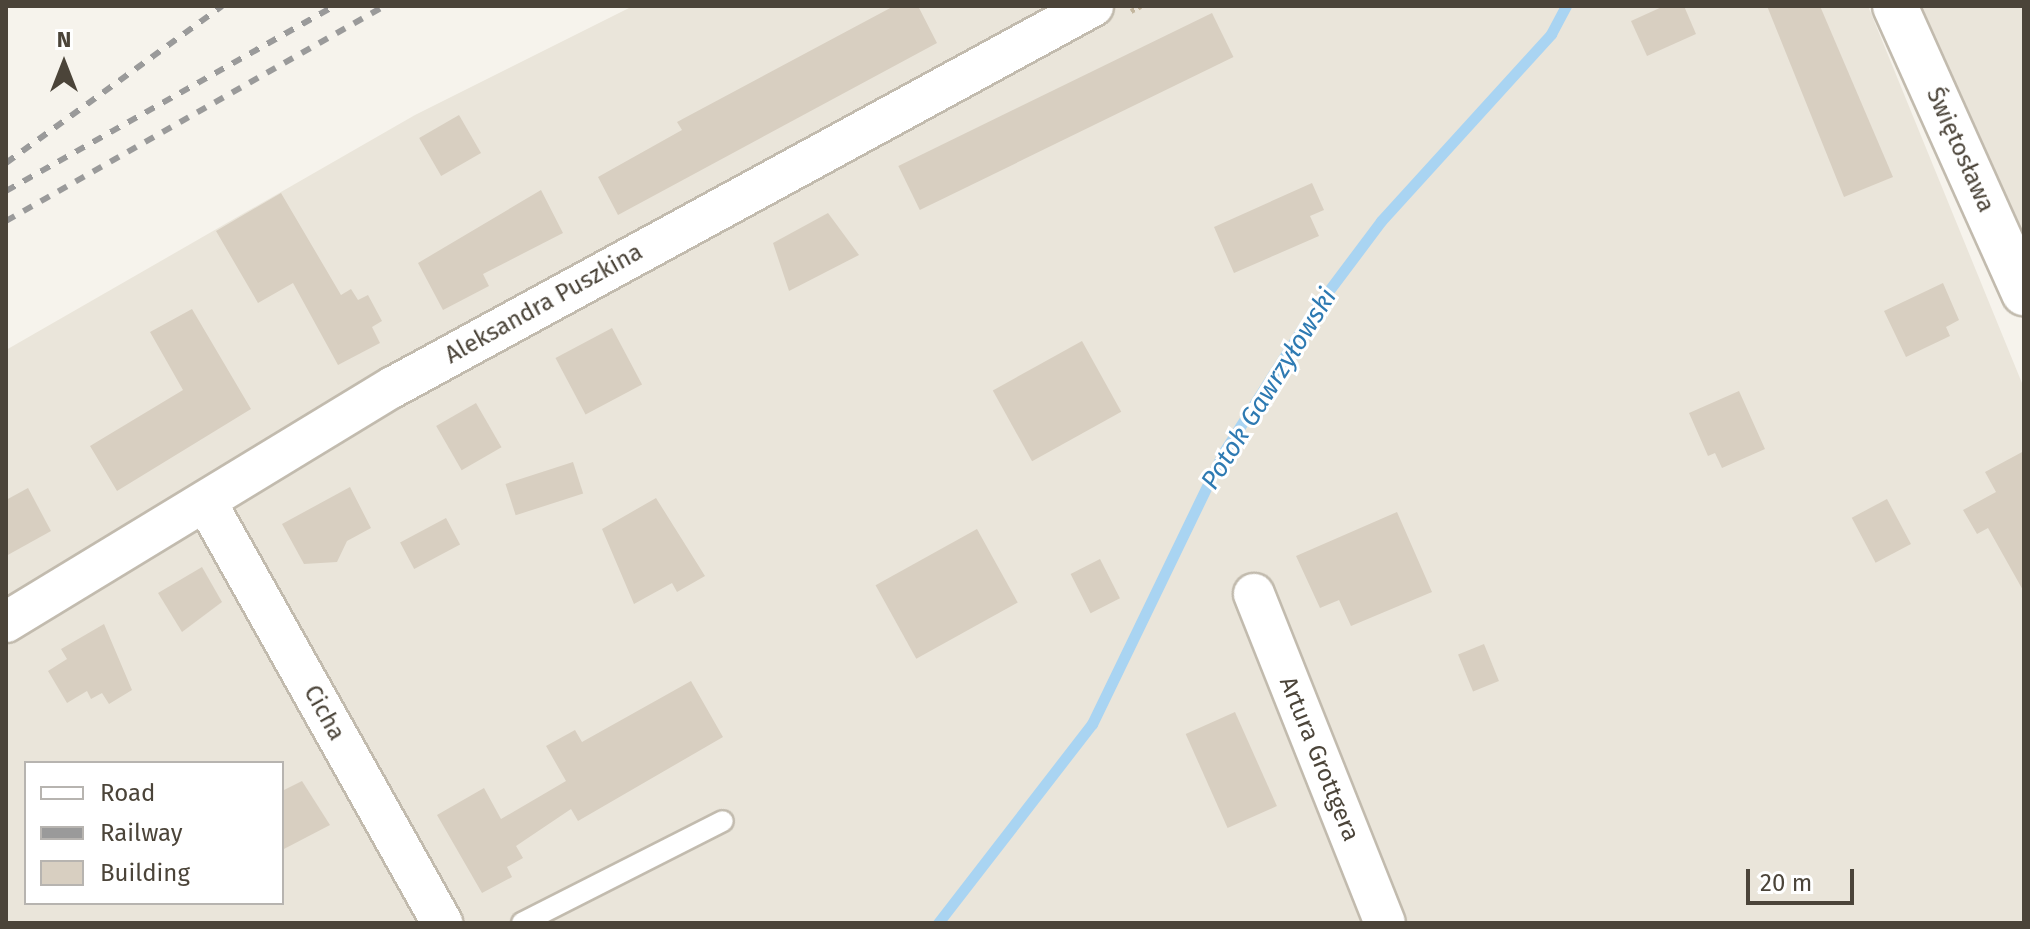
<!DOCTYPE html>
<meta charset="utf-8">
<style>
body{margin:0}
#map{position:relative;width:2030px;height:929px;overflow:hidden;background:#f6f3ec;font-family:"Fira Sans",sans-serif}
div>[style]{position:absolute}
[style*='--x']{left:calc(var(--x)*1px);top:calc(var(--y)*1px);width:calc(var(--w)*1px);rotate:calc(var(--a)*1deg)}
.residential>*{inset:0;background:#eae5da}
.stream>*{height:11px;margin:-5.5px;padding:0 5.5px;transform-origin:5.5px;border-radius:5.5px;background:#a9d4f2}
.building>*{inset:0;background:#d8cfc1;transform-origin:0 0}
.path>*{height:5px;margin-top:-2.5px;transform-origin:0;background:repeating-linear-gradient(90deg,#c4b79f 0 4px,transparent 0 8px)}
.roads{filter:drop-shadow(2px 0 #c2bbae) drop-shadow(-2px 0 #c2bbae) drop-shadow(0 2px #c2bbae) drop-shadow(0 -2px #c2bbae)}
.service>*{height:20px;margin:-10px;padding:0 10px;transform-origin:10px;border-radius:10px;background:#fff}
.minor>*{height:40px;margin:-20px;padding:0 20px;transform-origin:20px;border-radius:20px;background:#fff}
.tertiary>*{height:44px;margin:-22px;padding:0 22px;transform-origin:22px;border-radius:22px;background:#fff}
.rail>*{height:6px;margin-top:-3px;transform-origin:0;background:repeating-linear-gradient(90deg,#9a9a9a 0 10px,transparent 0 20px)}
span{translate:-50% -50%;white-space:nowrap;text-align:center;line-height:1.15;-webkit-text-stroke:6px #fff;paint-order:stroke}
.street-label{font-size:24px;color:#4b4439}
.water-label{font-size:26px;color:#2e7ab2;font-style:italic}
.frame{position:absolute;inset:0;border:8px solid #4b4439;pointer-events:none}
.legend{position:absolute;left:24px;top:761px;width:260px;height:144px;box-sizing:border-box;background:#fff;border:2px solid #b7b4b0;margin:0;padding:10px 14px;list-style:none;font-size:24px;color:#4b4439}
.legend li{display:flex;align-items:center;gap:16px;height:40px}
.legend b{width:40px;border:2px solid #b7b4b0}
.north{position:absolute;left:24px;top:24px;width:80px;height:80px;-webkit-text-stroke:6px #fff;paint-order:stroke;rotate:0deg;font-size:22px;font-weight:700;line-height:32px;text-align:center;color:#4b4439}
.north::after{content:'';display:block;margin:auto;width:28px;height:36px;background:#4b4439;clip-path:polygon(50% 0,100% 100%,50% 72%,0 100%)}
.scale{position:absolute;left:1746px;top:869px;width:108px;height:36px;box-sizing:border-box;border:4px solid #4b4439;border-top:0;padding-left:10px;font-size:24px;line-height:28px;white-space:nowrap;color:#4b4439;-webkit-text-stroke:6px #fff;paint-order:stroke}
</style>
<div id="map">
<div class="residential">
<div style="clip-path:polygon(evenodd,633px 6px,1868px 6px,2024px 388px,2024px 923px,6px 923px,6px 350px,415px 115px,633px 6px,26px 763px,282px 763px,282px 903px,26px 903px,26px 763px)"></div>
<div style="clip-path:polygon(1919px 6px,2024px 6px,2024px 247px)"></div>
</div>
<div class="stream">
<div style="--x:938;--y:923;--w:252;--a:-52.3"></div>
<div style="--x:1092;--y:724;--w:299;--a:-64.2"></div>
<div style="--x:1222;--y:455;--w:168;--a:-57.6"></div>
<div style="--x:1312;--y:313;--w:115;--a:-53.1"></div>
<div style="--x:1381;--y:221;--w:253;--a:-47.7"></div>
<div style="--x:1551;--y:34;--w:32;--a:-62"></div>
</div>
<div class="building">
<div style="clip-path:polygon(894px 6px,918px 6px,937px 43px,618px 215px,598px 177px,682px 130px,677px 122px)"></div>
<div style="clip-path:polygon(1664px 6px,1684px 6px,1696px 34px,1647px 56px,1631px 21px)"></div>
<div style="clip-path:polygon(1767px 6px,1820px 6px,1893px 177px,1844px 197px)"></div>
<div style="left:1212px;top:13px;width:49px;height:349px;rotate:64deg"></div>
<div style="left:459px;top:115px;width:44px;height:46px;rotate:60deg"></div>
<div style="clip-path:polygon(1312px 183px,1324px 210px,1310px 216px,1319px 236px,1234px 273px,1214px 227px)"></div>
<div style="clip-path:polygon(541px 190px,563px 233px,483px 274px,489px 286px,443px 310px,418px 263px)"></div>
<div style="clip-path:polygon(281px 193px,341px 295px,351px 289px,358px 300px,368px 295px,382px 321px,372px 327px,380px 343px,338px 365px,293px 283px,258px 303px,216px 231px)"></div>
<div style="clip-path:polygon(828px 213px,859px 255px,789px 291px,773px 243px)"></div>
<div style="clip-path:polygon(1943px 283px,1959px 320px,1946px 327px,1950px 336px,1906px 357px,1884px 311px)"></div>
<div style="clip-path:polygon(192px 309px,251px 409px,117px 491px,90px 446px,183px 390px,150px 332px)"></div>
<div style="left:612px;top:328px;width:64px;height:64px;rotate:62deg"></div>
<div style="left:1082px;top:341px;width:81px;height:102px;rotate:61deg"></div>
<div style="clip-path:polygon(1739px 391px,1765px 449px,1722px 468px,1715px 453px,1708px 456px,1689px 413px)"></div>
<div style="left:476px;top:403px;width:51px;height:46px;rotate:60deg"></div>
<div style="clip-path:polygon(2024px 451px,2024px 592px,1988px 528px,1977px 534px,1963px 510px,1996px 492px,1985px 472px)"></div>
<div style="left:573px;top:462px;width:33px;height:71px;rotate:72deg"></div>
<div style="clip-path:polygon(350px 487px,371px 528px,347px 541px,337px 562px,304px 564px,282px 524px)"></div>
<div style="clip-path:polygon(28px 488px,51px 531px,6px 556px,6px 500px)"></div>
<div style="clip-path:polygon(656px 498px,705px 576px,677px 592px,672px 583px,634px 604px,602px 529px)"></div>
<div style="left:1887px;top:499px;width:51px;height:40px;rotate:62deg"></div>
<div style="clip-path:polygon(1397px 512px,1432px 592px,1351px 626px,1339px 600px,1320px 608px,1296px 556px)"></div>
<div style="left:446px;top:518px;width:30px;height:52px;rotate:62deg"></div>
<div style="left:977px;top:529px;width:84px;height:116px;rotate:61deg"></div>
<div style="left:1100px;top:559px;width:44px;height:33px;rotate:63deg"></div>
<div style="clip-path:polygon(202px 567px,222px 602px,182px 632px,158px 593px)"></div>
<div style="clip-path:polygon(104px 624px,132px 690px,109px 704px,102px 693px,91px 699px,87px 691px,67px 703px,48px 671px,67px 659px,61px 649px)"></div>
<div style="left:1484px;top:644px;width:40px;height:28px;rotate:68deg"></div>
<div style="clip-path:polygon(691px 681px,723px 737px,578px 821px,571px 809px,516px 846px,523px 858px,507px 867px,512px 877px,482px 893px,437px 815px,484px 788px,501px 819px,566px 781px,546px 746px,575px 730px,582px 742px)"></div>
<div style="left:1235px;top:712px;width:103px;height:54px;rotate:66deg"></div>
<div style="clip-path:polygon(302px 781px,330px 825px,282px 850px,282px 791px)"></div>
</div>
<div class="path">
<div style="--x:1131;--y:11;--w:11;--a:-27"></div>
</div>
<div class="roads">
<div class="service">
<div style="--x:522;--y:923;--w:225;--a:-26.9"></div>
</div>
<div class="minor">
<div style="--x:206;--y:502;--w:483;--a:60.7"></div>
<div style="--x:1254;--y:594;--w:354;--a:68.3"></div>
<div style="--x:6;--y:622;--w:453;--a:-31.3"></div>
<div style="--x:393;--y:387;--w:797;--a:-28.56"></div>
</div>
<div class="tertiary">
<div style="--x:1895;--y:6;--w:315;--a:65.8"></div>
</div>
</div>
<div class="rail">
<div style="--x:6;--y:163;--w:267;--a:-36"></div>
<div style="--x:6;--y:191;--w:377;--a:-29.4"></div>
<div style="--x:6;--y:221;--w:435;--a:-29.6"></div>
</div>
<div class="street-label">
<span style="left:1960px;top:150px;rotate:66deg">Świętosława</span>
<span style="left:544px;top:304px;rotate:-29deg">Aleksandra Puszkina</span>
<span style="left:324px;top:713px;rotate:61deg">Cicha</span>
<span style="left:1319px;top:759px;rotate:68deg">Artura Grottgera</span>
</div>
<div class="water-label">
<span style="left:1269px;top:389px;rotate:-58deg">Potok Gawrzyłowski</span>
</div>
<div class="frame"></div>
<ul class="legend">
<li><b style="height:10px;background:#fff"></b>Road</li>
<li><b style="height:10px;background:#9a9a9a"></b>Railway</li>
<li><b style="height:22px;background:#d8cfc1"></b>Building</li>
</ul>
<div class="north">N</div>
<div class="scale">20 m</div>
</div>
